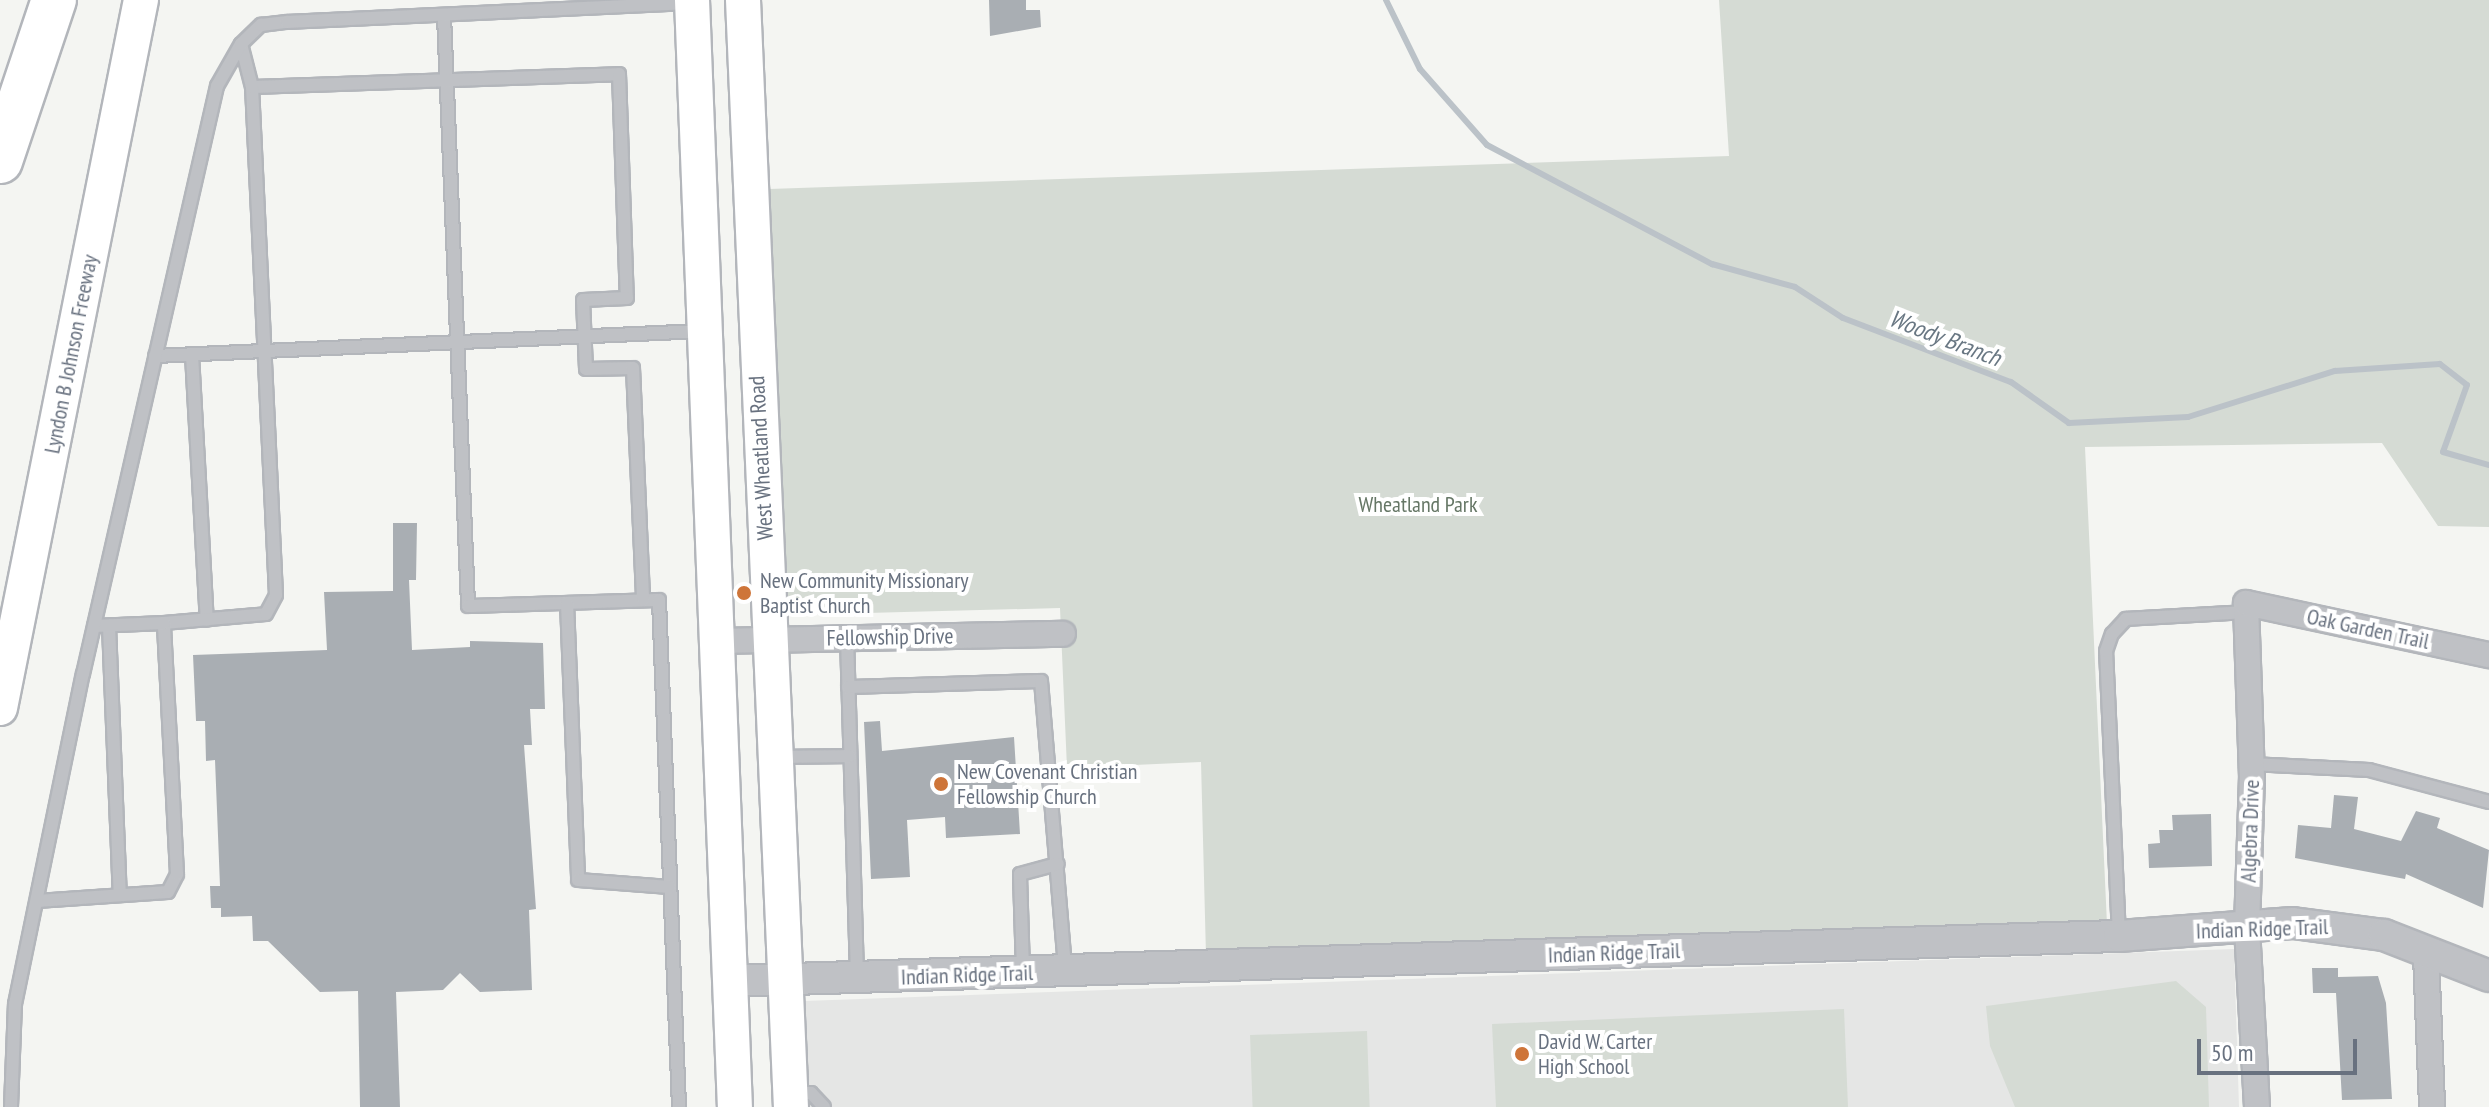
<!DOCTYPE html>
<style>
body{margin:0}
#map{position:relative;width:2489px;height:1107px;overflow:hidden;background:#f4f5f2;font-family:"PT Sans Narrow",sans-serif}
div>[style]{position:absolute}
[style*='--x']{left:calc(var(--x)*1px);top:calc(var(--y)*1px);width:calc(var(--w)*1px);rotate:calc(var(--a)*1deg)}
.built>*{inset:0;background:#e5e6e5}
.green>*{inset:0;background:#d5dbd4;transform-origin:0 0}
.stream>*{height:6px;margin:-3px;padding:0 3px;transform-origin:3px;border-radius:3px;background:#bbc2c8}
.building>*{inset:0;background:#a9aeb3}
.roads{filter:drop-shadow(2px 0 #b3b6bb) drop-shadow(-2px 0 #b3b6bb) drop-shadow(0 2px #b3b6bb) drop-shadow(0 -2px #b3b6bb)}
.service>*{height:12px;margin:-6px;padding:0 6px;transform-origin:6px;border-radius:6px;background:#bfc1c5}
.minor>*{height:24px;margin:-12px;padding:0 12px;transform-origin:12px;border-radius:12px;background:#bfc1c5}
.tertiary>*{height:30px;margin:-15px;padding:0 15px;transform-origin:15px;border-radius:15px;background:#bfc1c5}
.secondary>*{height:34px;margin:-17px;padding:0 17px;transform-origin:17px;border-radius:17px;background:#fff}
.motorway>*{height:44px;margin:-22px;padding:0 22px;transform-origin:22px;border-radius:22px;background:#fff}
.dots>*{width:22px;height:22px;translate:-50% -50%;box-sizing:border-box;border:4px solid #fff;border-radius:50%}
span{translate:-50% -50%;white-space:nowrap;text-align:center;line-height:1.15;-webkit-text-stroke:8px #fff;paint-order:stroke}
.street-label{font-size:22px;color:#68717f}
.park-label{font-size:22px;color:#676}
.poi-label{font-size:22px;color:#68717f}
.left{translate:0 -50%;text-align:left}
.water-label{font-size:24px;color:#697783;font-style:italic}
.scale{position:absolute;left:2197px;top:1039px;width:160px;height:36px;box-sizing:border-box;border:4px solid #68717f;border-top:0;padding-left:10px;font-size:24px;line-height:28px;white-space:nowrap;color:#68717f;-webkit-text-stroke:6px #fff;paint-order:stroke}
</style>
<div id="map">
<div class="built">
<div style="clip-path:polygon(2234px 949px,2239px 1107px,809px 1107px,805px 1001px)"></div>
</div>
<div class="green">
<div style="clip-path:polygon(1719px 0,2489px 0,2489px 527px,2438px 526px,2382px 443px,2085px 447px,2107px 924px,1206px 956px,1201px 762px,1067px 768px,1060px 608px,757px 616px,738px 190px,1729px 156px)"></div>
<div style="clip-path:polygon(2176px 981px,2206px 1007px,2209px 1107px,2015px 1107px,1990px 1046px,1986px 1006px)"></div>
<div style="clip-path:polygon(1844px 1009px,1848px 1107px,1496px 1107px,1492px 1024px)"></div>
<div style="left:1367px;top:1031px;width:76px;height:117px;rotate:88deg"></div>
</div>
<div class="stream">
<div style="--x:1386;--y:0;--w:77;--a:63.8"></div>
<div style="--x:1420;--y:69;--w:101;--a:48.6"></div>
<div style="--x:1487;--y:145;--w:255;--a:27.9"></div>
<div style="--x:1712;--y:264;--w:86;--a:15.5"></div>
<div style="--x:1795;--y:287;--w:57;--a:32.9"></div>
<div style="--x:1843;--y:318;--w:180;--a:20.9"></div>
<div style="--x:2011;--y:382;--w:71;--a:35.3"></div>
<div style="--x:2069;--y:423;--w:119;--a:-2.9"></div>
<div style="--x:2188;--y:417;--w:154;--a:-17.4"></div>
<div style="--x:2335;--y:371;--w:105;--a:-3.8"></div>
<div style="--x:2440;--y:364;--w:34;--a:38"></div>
<div style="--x:2467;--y:385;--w:71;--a:109.7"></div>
<div style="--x:2443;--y:452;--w:48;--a:15.8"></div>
</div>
<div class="building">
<div style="clip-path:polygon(989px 0,1026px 0,1026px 10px,1040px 10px,1041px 27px,990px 36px)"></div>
<div style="clip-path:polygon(393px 523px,417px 523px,416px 580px,409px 580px,412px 650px,470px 647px,470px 641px,543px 643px,545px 709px,530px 709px,532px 745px,524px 745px,536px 909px,529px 910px,532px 990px,480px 992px,460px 973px,443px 990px,396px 992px,400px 1107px,360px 1107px,358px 991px,320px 992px,268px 941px,253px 941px,252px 916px,221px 917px,221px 908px,211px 908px,210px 886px,220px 886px,215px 760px,206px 761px,205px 721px,196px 721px,193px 655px,327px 650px,324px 592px,393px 591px)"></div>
<div style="clip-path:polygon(880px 721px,882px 751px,1014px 737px,1020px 834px,946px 838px,945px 817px,907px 820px,910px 877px,871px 879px,864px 722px)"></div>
<div style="clip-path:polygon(2334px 795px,2358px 797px,2354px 829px,2401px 841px,2416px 811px,2440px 818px,2437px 828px,2489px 850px,2483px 908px,2406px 874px,2405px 879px,2295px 858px,2298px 825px,2331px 828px)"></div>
<div style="clip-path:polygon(2211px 814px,2212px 866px,2149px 868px,2148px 844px,2160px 843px,2159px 830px,2173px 830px,2172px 815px)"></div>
<div style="clip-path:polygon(2312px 968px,2338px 968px,2338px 977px,2378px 976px,2386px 1003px,2392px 1099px,2342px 1100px,2336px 993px,2313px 993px)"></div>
</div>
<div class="roads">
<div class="service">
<div style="--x:444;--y:15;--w:591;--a:87.67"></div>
<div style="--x:468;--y:606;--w:191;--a:-1.8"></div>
<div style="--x:659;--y:600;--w:507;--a:87.74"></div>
<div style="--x:252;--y:87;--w:367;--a:-2"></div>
<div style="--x:619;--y:74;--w:224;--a:88"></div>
<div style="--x:627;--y:298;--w:44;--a:177.4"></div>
<div style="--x:583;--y:300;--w:69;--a:87.5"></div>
<div style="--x:586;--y:369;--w:47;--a:-1.2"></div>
<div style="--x:633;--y:368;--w:232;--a:87.5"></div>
<div style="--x:192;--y:355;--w:265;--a:86.8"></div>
<div style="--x:155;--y:356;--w:548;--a:-2.62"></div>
<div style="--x:567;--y:603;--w:277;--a:87.7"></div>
<div style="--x:578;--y:880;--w:92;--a:4.4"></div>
<div style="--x:164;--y:623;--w:102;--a:-5"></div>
<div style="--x:266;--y:614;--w:21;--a:-62"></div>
<div style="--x:276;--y:595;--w:509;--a:-92.7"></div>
<div style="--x:252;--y:87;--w:44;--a:-104.3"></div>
<div style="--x:109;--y:626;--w:269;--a:87.7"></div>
<div style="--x:847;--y:638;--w:337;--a:88.3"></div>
<div style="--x:848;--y:687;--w:193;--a:-1.8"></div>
<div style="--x:1041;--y:681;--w:289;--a:85.2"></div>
<div style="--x:777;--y:757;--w:73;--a:-0.8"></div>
<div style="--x:2251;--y:764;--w:118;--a:2.9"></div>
<div style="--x:2369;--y:770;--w:124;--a:14.9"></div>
<div style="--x:37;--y:901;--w:131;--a:-3.9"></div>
<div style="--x:168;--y:892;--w:20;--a:-63"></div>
<div style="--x:177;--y:874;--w:251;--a:-93"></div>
<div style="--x:164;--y:623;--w:70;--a:177.5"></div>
<div style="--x:2119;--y:936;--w:285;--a:-92.6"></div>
<div style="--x:2106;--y:651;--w:18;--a:-71"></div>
<div style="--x:2112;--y:634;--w:21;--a:-47"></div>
<div style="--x:2126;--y:619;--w:120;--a:-3.3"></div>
<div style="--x:1023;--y:971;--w:97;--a:-91.8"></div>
<div style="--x:1020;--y:874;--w:39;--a:-15"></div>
<div style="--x:793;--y:1093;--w:18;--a:0"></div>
<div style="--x:811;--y:1093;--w:19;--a:47"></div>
<div style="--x:11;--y:1107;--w:103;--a:-87.8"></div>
<div style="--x:15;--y:1004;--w:337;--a:-78.4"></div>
<div style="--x:83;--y:674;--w:603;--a:-77.16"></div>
<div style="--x:217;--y:86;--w:48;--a:-60.3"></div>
<div style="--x:241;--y:44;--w:28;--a:-44"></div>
<div style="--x:261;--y:25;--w:26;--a:-7"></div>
<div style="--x:287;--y:22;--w:402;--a:-2.7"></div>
</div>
<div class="minor">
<div style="--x:717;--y:641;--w:346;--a:-1.2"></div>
<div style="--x:2426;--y:955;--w:152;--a:87.7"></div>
<div style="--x:2257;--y:1107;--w:180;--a:-93.2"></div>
<div style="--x:2247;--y:927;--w:150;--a:-88.1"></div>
<div style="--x:2252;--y:777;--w:174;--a:-92"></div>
<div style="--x:2246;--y:603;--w:249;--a:12.1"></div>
</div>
<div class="tertiary">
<div style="--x:731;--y:981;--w:1389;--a:-1.86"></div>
<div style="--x:2119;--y:936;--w:174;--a:-4.3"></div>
<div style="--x:2293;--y:923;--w:92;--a:7.5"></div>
<div style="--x:2384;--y:935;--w:113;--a:21.3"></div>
</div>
<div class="secondary">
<div style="--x:692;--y:0;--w:1108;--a:87.78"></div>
<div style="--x:743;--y:0;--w:1108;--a:87.52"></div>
<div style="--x:0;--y:708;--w:722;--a:-78.74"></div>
</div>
<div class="motorway">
<div style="--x:0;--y:161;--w:170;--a:-71.5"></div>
</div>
</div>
<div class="dots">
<div style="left:744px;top:593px;background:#ce7539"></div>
<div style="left:941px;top:784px;background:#ce7539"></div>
<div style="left:1522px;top:1054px;background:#ce7539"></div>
</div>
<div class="street-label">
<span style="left:71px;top:354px;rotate:-79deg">Lyndon B Johnson Freeway</span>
<span style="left:761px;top:458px;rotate:-93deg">West Wheatland Road</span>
<span style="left:2368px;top:629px;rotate:12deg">Oak Garden Trail</span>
<span style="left:890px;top:637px;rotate:-1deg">Fellowship Drive</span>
<span style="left:2250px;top:831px;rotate:-88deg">Algebra Drive</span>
<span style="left:2262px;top:929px;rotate:-2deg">Indian Ridge Trail</span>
<span style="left:1614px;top:953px;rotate:-2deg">Indian Ridge Trail</span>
<span style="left:967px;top:975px;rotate:-2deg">Indian Ridge Trail</span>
</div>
<div class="park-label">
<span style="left:1418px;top:505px">Wheatland Park</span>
</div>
<div class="poi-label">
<span class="left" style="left:760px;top:593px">New Community Missionary<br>Baptist Church</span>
<span class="left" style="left:957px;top:784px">New Covenant Christian<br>Fellowship Church</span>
<span class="left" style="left:1538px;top:1054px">David W. Carter<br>High School</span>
</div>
<div class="water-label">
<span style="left:1945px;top:338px;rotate:21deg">Woody Branch</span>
</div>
<div class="scale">50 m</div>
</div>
